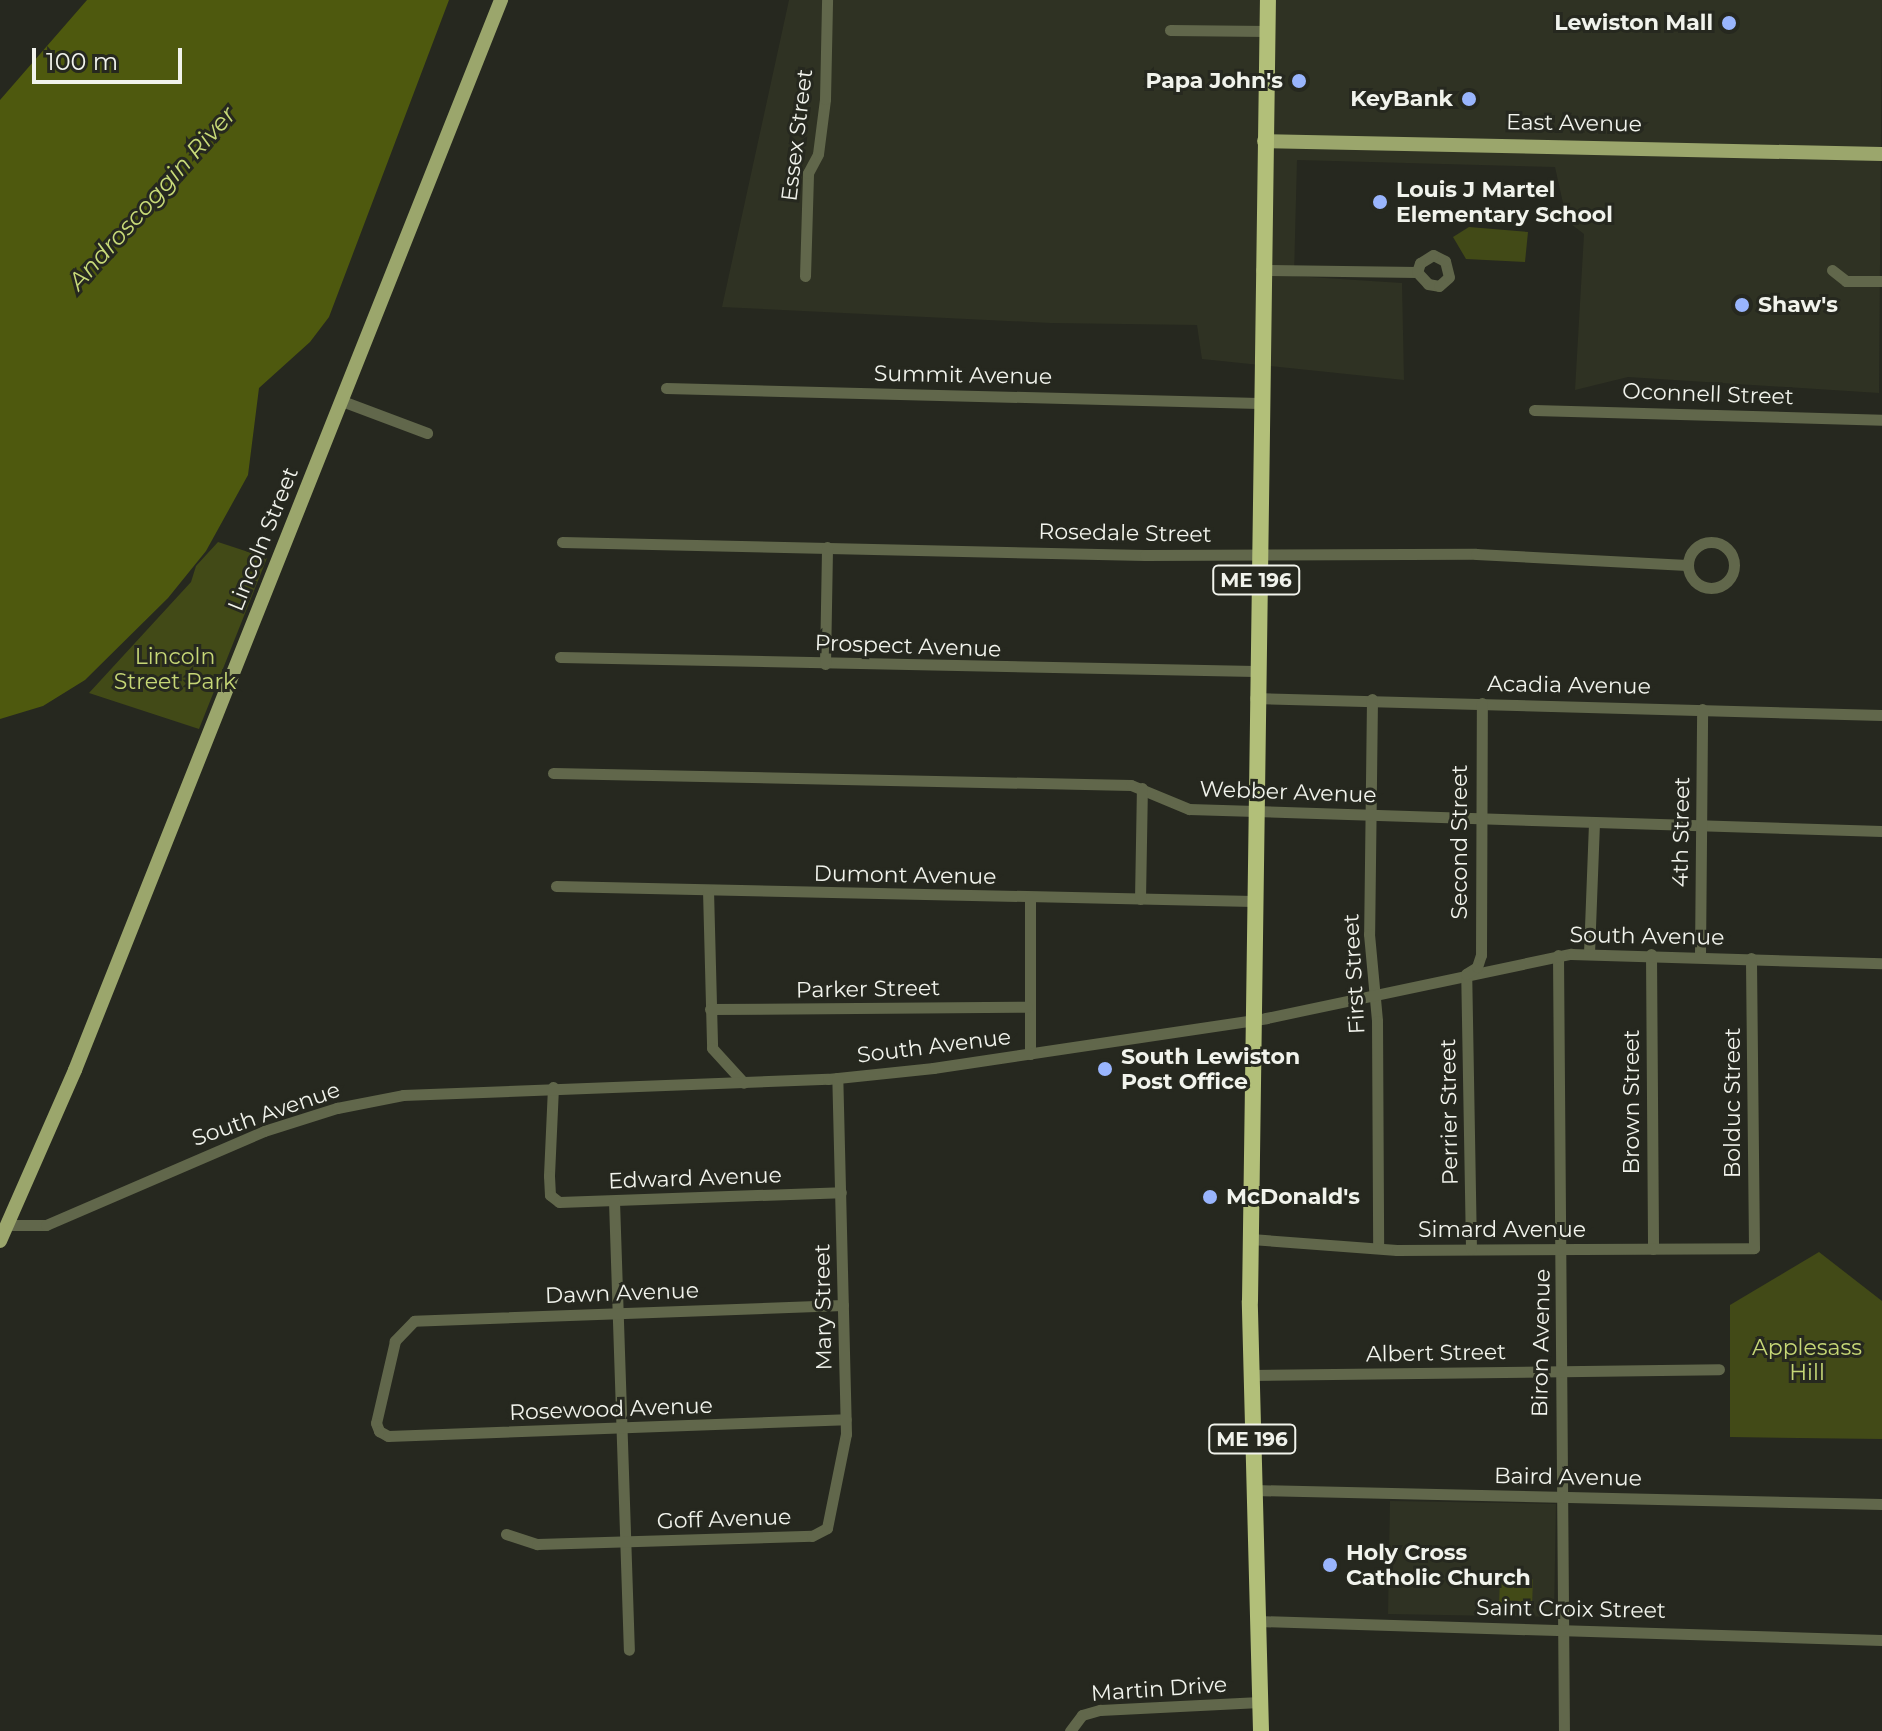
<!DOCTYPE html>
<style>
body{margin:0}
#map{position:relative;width:1882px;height:1731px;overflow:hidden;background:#26281f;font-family:Montserrat,sans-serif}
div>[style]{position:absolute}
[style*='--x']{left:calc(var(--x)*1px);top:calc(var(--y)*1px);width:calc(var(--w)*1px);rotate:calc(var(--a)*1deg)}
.built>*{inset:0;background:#2f3223;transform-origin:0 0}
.green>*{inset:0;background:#424a17;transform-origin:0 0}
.water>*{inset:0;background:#4e590e}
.minor>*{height:11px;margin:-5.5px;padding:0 5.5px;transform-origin:5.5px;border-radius:5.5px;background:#61674b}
.minor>.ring{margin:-5.5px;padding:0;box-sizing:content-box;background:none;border:11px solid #61674b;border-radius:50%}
.major>*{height:14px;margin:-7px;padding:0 7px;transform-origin:7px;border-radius:7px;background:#9ba66c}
.highway>*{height:16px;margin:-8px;padding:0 8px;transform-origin:8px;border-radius:8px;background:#b2bf79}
.dots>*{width:22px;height:22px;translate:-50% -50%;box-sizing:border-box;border:4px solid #26281f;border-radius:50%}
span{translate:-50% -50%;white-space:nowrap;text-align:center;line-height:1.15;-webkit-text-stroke:6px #26281f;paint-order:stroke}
.shield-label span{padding:2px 6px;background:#26281f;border:2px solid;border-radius:6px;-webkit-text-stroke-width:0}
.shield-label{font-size:20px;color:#f1f3ec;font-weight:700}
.poi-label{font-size:22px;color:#f1f3ec;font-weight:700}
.right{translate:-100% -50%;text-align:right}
.left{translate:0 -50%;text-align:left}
.street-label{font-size:22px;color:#f1f3ec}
.park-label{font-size:22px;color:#c6d776}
.water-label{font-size:24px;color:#c8da78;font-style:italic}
.scale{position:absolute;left:32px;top:48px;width:150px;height:36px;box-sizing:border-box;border:4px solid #f1f3ec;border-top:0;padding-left:10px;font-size:24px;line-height:28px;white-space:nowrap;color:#f1f3ec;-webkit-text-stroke:6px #26281f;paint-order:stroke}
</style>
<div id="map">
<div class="built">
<div style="clip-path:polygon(789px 0,1882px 0,1879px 393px,1628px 377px,1575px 390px,1584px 234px,1567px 221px,1555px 167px,1297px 160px,1294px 276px,1402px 283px,1404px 380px,1202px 359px,1197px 325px,1051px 323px,722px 307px)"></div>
<div style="left:1390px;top:1501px;width:166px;height:113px;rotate:1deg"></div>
</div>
<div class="green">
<div style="clip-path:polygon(1469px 227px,1528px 232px,1525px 262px,1466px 259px,1453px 237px)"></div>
<div style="clip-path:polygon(218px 542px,267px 558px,199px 729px,89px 693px,191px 582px,196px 566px)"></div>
<div style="clip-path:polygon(1819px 1252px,1882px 1301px,1882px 1439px,1730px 1437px,1730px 1305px)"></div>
<div style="left:1500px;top:1578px;width:33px;height:25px;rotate:2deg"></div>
</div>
<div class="water">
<div style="clip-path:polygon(87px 0,449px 0,329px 317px,310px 342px,259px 388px,248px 475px,206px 551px,168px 598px,85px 680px,43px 706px,0 719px,0 100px)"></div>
</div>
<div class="minor">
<div style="--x:1170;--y:30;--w:97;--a:0.6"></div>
<div style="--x:1261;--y:270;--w:156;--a:0.7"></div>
<div style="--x:1417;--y:272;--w:16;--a:47"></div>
<div style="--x:1428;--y:284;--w:11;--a:10"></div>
<div style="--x:1439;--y:286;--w:13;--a:-42"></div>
<div style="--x:1449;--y:277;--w:16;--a:-104"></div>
<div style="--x:1445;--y:261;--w:13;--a:-153"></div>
<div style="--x:1433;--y:255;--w:15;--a:148"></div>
<div style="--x:1420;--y:263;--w:9;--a:108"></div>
<div style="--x:1832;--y:270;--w:18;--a:38"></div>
<div style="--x:1846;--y:281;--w:36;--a:0"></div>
<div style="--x:805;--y:276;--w:103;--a:-88.3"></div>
<div style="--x:808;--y:173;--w:21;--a:-62"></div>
<div style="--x:818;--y:154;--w:55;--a:-82.7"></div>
<div style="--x:825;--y:99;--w:99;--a:-88.8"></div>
<div style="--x:666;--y:388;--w:593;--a:1.45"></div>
<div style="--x:342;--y:401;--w:91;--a:20.6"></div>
<div style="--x:1534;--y:410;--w:348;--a:1.6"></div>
<div class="ring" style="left:1688px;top:542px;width:35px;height:35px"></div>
<div style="--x:562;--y:542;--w:583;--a:1.28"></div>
<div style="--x:1145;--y:555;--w:331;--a:-0.2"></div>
<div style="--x:1476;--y:554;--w:211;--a:3"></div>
<div style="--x:560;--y:657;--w:695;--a:1.15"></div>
<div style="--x:825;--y:664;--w:117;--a:-89"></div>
<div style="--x:1255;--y:698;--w:627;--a:1.55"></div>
<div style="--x:1372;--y:699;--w:235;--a:90.7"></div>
<div style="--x:1369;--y:934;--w:87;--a:84.7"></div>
<div style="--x:1377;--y:1021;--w:226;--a:89.7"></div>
<div style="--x:553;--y:773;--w:578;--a:1.19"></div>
<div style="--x:1131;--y:785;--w:63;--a:22.5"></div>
<div style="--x:1189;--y:809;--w:693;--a:1.82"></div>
<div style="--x:556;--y:886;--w:697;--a:1.23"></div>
<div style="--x:708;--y:890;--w:158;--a:88.5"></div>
<div style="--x:712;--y:1048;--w:47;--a:47.6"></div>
<div style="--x:1030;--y:897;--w:157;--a:90"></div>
<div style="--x:1140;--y:899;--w:111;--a:-89"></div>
<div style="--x:1589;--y:953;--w:131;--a:-87.8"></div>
<div style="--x:1651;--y:954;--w:295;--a:89.6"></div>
<div style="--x:1558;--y:955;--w:776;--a:89.56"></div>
<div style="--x:1700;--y:956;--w:247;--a:-89.5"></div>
<div style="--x:710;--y:1009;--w:317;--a:-0.4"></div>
<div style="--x:553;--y:1087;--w:89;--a:92.6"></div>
<div style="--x:549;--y:1176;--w:19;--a:87"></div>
<div style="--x:550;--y:1195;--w:11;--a:38"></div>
<div style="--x:559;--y:1202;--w:282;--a:-2"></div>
<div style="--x:614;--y:1201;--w:449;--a:88.1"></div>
<div style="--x:8;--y:1225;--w:38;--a:0"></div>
<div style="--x:46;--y:1225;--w:237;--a:-23.3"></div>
<div style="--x:264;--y:1131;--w:77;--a:-17.5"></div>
<div style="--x:337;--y:1108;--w:67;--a:-11.1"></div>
<div style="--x:403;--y:1095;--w:425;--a:-2.2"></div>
<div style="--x:828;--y:1079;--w:106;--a:-6"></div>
<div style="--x:933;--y:1068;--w:337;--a:-8.5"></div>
<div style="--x:1266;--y:1018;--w:312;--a:-11.9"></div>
<div style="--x:1571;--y:954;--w:311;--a:1.7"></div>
<div style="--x:1251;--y:1239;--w:146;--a:4.3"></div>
<div style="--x:1397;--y:1250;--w:357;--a:-0.3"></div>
<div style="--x:1754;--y:1248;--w:290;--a:-90.6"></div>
<div style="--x:1471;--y:1249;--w:275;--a:-91"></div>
<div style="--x:1466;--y:974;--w:13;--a:-32"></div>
<div style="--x:1477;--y:967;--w:13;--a:-72"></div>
<div style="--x:1481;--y:955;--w:252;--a:-89.8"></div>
<div style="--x:843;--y:1305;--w:429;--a:177.9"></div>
<div style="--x:414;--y:1321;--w:28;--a:134"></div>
<div style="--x:395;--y:1341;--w:84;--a:103"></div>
<div style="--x:376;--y:1423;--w:9;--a:69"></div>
<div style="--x:379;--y:1431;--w:10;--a:29"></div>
<div style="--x:388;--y:1436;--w:458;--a:-2.1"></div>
<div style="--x:1250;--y:1375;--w:469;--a:-0.7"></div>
<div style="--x:1254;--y:1490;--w:628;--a:1.28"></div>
<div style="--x:506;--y:1534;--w:33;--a:18"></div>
<div style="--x:537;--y:1544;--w:275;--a:-1.7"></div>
<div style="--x:812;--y:1536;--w:17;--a:-28"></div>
<div style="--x:827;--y:1528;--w:96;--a:-78.6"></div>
<div style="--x:846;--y:1434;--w:356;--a:-91.4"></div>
<div style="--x:1258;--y:1621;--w:624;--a:1.74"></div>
<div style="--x:1070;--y:1731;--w:20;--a:-53"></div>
<div style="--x:1082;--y:1715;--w:19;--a:-16"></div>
<div style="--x:1100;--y:1710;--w:160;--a:-2.9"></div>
</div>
<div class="major">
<div style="--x:1264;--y:141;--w:618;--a:1.21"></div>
<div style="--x:0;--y:1241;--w:187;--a:-66.3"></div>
<div style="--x:75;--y:1070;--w:1152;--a:-68.29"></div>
</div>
<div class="highway">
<div style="--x:1261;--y:1731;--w:430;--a:-91.5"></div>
<div style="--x:1250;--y:1301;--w:1301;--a:-89.21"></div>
</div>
<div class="dots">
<div style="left:1729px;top:23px;background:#99b5fd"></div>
<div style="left:1299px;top:81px;background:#99b5fd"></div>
<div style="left:1469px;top:99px;background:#99b5fd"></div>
<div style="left:1380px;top:202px;background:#99b5fd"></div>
<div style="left:1742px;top:305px;background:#99b5fd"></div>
<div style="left:1105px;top:1069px;background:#99b5fd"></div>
<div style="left:1210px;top:1197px;background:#99b5fd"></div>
<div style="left:1330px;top:1565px;background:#99b5fd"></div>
</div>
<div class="shield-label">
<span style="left:1256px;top:580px">ME 196</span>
<span style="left:1252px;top:1439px">ME 196</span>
</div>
<div class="poi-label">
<span class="right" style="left:1713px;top:23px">Lewiston Mall</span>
<span class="right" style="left:1283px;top:81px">Papa John's</span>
<span class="right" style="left:1453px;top:99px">KeyBank</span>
<span class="left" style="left:1396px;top:202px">Louis J Martel<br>Elementary School</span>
<span class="left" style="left:1758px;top:305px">Shaw's</span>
<span class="left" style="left:1121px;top:1069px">South Lewiston<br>Post Office</span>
<span class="left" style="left:1226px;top:1197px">McDonald's</span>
<span class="left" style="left:1346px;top:1565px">Holy Cross<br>Catholic Church</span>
</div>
<div class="street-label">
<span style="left:1574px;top:123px;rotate:1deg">East Avenue</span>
<span style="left:797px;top:135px;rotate:-83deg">Essex Street</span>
<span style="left:963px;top:375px;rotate:1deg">Summit Avenue</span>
<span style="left:1708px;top:394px;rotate:2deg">Oconnell Street</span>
<span style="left:1125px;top:533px;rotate:1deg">Rosedale Street</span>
<span style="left:263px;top:539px;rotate:-68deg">Lincoln Street</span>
<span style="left:908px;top:646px;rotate:2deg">Prospect Avenue</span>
<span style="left:1569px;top:685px;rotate:1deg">Acadia Avenue</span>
<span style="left:1288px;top:792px;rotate:2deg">Webber Avenue</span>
<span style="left:1681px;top:832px;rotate:-89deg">4th Street</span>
<span style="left:1460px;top:842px;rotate:-90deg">Second Street</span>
<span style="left:905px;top:875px;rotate:1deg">Dumont Avenue</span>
<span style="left:1647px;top:936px;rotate:1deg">South Avenue</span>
<span style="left:1354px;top:974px;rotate:-93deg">First Street</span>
<span style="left:868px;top:989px;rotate:-1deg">Parker Street</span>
<span style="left:934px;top:1046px;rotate:-7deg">South Avenue</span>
<span style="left:1632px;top:1102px;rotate:-90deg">Brown Street</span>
<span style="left:1733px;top:1103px;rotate:-90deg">Bolduc Street</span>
<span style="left:1449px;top:1112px;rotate:-91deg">Perrier Street</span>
<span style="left:266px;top:1114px;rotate:-19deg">South Avenue</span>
<span style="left:695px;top:1178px;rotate:-2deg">Edward Avenue</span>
<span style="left:1502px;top:1230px">Simard Avenue</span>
<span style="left:622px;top:1293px;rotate:-2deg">Dawn Avenue</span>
<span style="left:823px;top:1307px;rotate:-91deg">Mary Street</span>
<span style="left:1541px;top:1343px;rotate:-89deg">Biron Avenue</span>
<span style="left:1436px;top:1353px;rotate:-1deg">Albert Street</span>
<span style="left:611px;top:1409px;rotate:-2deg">Rosewood Avenue</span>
<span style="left:1568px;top:1477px;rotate:1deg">Baird Avenue</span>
<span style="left:724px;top:1519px;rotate:-2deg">Goff Avenue</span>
<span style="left:1571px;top:1609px;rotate:1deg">Saint Croix Street</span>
<span style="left:1159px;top:1689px;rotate:-4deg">Martin Drive</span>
</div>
<div class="park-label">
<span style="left:175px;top:669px">Lincoln<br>Street Park</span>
<span style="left:1807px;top:1360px">Applesass<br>Hill</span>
</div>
<div class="water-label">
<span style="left:152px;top:198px;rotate:-48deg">Androscoggin River</span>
</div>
<div class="scale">100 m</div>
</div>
